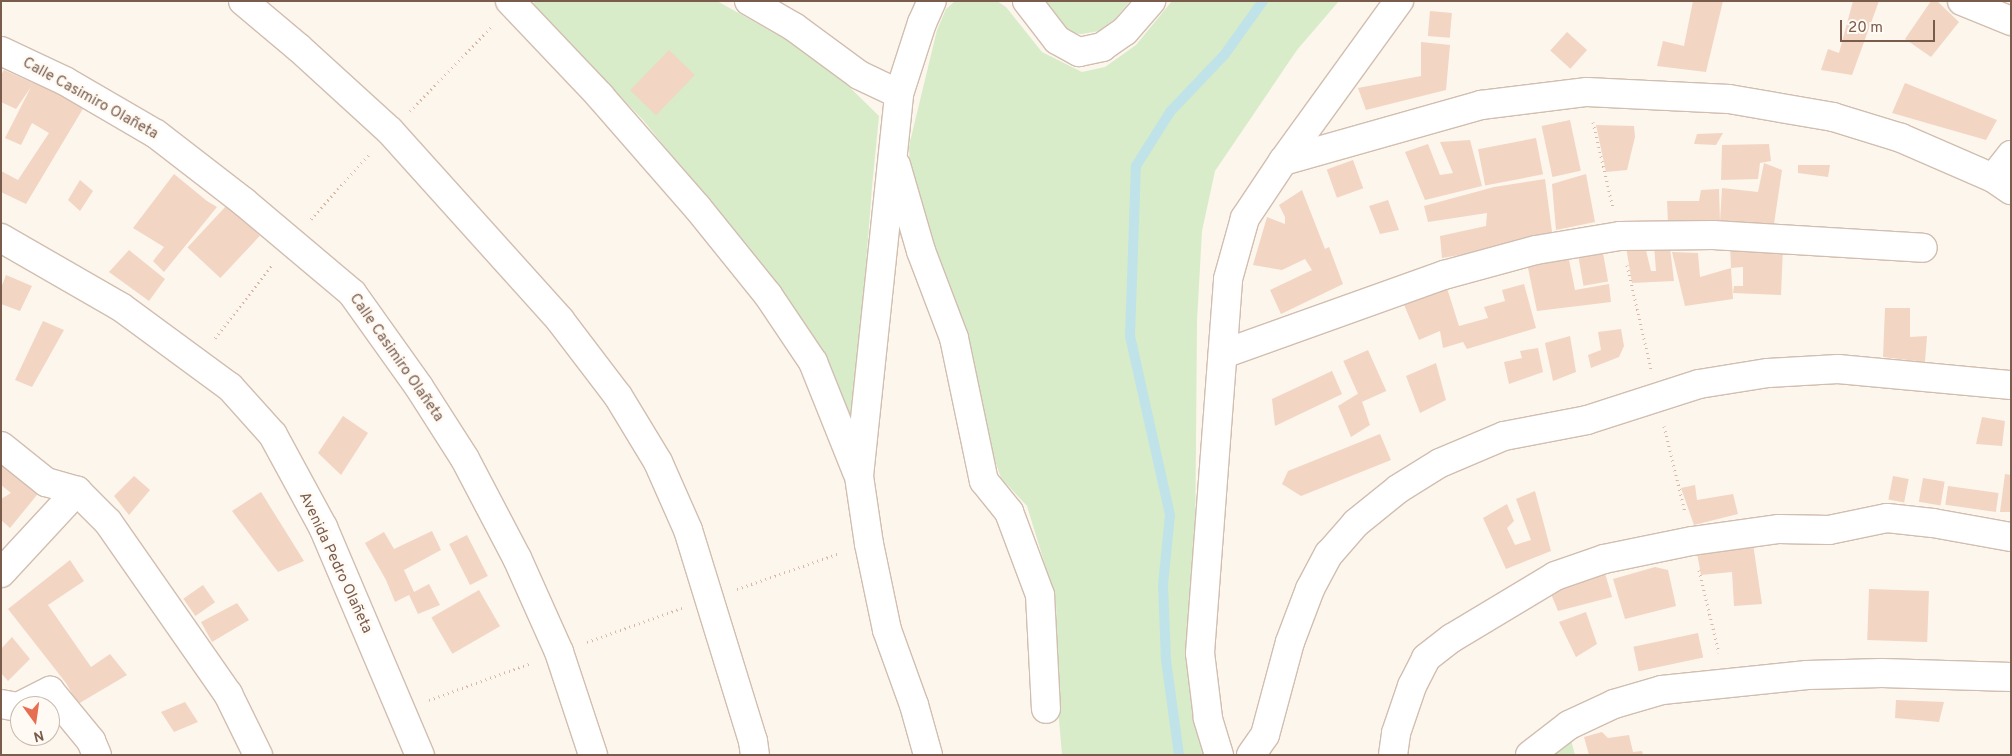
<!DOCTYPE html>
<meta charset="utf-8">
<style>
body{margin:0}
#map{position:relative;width:2012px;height:756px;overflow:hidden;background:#fdf6ec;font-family:Overpass,sans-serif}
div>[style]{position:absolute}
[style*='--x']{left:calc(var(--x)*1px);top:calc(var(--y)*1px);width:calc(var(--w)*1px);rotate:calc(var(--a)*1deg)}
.green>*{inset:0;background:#d8ecc9}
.stream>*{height:10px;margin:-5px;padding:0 5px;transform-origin:5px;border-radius:5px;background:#bfe3e8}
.building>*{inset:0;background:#f3d5c3;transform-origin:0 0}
.path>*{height:3px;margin-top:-1.5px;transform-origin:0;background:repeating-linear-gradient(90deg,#d9b8a5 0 1px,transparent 0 5px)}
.roads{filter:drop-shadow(1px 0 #d1beb0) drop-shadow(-1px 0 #d1beb0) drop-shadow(0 1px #d1beb0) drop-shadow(0 -1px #d1beb0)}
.street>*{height:28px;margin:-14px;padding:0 14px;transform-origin:14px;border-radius:14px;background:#fff}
span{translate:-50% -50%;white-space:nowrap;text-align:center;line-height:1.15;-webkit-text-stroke:5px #fffaf3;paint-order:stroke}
.street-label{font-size:15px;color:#7a5c4d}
.frame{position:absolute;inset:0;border:2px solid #7a5c4d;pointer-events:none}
.north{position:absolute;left:10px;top:696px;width:50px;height:50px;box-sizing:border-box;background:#fffaf3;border:1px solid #cabbb1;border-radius:50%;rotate:166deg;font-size:14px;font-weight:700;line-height:20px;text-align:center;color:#7a5c4d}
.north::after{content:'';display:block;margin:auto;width:18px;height:22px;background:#e76f51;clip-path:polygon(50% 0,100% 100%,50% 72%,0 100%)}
.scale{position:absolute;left:1840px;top:20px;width:95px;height:22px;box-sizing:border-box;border:2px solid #7a5c4d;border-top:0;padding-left:6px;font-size:15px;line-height:18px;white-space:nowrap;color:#7a5c4d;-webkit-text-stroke:4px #fffaf3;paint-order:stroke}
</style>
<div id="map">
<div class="green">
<div style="clip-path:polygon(535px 1px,717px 1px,799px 47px,833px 71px,879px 116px,872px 187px,856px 394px,857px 407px,851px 418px,846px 417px,754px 257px,643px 120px,532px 5px)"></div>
<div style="clip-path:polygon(955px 1px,997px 1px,1006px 7px,1042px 52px,1082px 72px,1105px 67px,1136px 45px,1172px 1px,1339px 1px,1297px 50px,1215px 171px,1202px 231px,1197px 321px,1195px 561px,1208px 755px,1062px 755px,1058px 708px,1056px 601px,1027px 506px,1001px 478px,991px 449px,971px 362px,910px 174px,909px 146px,937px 30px,946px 9px)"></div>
<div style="clip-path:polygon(1045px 1px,1130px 1px,1115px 19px,1099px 31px,1082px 34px,1069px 33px,1057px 22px)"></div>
<div style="clip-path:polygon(1571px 740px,1575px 755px,1546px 755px)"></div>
</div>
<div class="stream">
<div style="--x:1179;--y:755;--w:96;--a:-97.8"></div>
<div style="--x:1166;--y:660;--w:75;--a:-92.3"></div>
<div style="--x:1163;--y:585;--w:70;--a:-84.3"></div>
<div style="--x:1170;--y:515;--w:183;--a:-102.6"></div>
<div style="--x:1130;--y:336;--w:170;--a:-88"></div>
<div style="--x:1136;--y:166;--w:64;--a:-57.8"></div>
<div style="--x:1170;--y:112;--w:80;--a:-46.5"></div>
<div style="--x:1225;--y:54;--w:65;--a:-54.4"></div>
</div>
<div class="building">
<div style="clip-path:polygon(1693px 1px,1723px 1px,1706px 72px,1657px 66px,1663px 41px,1684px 46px)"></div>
<div style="clip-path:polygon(1853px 1px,1879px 1px,1852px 75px,1821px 70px,1828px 49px,1839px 53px)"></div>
<div style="clip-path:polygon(1931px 1px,1937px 1px,1959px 22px,1931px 57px,1905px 39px)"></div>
<div style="left:1430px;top:11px;width:22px;height:25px;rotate:5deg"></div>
<div style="left:1567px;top:32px;width:27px;height:25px;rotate:42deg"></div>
<div style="clip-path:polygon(1421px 42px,1450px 45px,1446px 90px,1366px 110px,1358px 88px,1421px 76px)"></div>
<div style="left:669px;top:50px;width:36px;height:56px;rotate:44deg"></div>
<div style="clip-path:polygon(4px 70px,33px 83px,34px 80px,84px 107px,26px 204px,1px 192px,1px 171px,18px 180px,49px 133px,32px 123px,21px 145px,5px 138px,31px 87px,16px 109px,1px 102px,1px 75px)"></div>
<div style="clip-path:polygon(1905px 83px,1997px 120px,1986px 140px,1892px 113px)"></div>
<div style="left:1570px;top:120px;width:52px;height:29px;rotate:78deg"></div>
<div style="clip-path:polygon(1596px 125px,1634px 126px,1635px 137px,1627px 170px,1606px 172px)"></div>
<div style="clip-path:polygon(1723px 133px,1716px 145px,1694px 144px,1697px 134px)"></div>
<div style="left:1536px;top:138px;width:37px;height:59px;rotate:79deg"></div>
<div style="clip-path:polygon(1470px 140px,1482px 186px,1425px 200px,1405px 152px,1428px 144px,1440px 175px,1453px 173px,1440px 142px)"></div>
<div style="clip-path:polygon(1769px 144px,1771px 161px,1760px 163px,1758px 179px,1721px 180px,1722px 145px)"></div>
<div style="left:1353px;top:160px;width:30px;height:28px;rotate:70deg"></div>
<div style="clip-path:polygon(1764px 163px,1782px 170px,1774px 224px,1668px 223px,1667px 201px,1699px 201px,1701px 190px,1719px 189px,1720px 222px,1722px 188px,1758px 192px)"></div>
<div style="clip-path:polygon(1798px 165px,1830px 165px,1828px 177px,1798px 173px)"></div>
<div style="clip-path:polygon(174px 174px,207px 201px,217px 207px,164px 272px,153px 261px,164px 247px,133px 228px)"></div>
<div style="clip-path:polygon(1586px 174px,1595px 222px,1556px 230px,1552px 184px)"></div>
<div style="clip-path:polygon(1545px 179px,1553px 239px,1442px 258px,1440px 236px,1486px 226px,1487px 213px,1428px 222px,1424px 206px,1494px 187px)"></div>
<div style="clip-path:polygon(80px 180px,93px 191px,80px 211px,68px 200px)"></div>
<div style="clip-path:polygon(1302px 190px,1325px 249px,1329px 247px,1343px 284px,1281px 314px,1270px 290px,1312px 270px,1305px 259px,1282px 270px,1253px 265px,1267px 217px,1285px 224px,1285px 217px,1279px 205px)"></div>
<div style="clip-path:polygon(1388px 200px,1399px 230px,1380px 234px,1369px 206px)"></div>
<div style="left:227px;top:205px;width:45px;height:58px;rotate:43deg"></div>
<div style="clip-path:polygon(1730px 244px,1783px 247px,1781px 295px,1733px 293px,1734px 286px,1743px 286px,1743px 267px,1731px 268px,1733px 299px,1685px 306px,1672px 252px,1698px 253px,1700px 277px,1731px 268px)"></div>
<div style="clip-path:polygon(1654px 245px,1670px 248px,1674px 281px,1632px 283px,1626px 247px,1645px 246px,1651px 271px,1656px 271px)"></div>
<div style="left:1602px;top:247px;width:35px;height:25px;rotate:80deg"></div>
<div style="clip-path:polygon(129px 250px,165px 279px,149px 301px,109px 272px)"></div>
<div style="clip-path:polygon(1568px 255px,1575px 290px,1609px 284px,1611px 302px,1537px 311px,1527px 263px)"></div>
<div style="clip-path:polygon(6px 275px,32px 286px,20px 311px,1px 304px,1px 288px)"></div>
<div style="clip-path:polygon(1524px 284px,1536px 328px,1467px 349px,1463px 342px,1443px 348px,1440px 331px,1419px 340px,1402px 300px,1446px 285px,1459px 326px,1488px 318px,1484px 307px,1505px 301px,1502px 290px)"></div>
<div style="clip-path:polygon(1885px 308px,1910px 308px,1910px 337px,1927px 336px,1925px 362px,1883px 357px)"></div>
<div style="clip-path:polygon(43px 321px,64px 330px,32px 387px,15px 380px)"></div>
<div style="clip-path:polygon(1621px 329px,1624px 346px,1619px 357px,1591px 368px,1588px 355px,1601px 350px,1598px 332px)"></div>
<div style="clip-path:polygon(1570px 336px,1576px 372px,1553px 381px,1545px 343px)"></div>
<div style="clip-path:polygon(1538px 348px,1543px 372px,1509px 384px,1504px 362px,1522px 358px,1520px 351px)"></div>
<div style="left:1368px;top:350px;width:45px;height:27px;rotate:66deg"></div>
<div style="clip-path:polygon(1436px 363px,1446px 400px,1420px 413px,1406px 376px)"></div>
<div style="clip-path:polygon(1332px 371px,1342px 394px,1275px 426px,1272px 399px)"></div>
<div style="clip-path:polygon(1359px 393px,1370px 425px,1351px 437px,1338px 406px)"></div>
<div style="clip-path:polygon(343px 416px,368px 433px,341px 475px,318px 453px)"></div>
<div style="clip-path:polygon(1982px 417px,2005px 421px,2002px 446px,1976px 444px)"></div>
<div style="clip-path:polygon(1380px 434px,1391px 460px,1301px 496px,1282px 484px,1288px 471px)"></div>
<div style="clip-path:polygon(1px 462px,41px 490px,10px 528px,1px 520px,1px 499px,11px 493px,1px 485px)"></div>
<div style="clip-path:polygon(2005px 474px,2011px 475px,2011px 512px,2000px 512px)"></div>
<div style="clip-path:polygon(134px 476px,150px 490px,129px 515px,114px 496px)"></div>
<div style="left:1893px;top:476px;width:16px;height:24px;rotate:11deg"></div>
<div style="left:1923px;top:478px;width:22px;height:24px;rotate:10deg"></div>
<div style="clip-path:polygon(1695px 485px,1697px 500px,1733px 494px,1738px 514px,1694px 525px,1681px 488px)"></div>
<div style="left:1948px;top:486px;width:51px;height:19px;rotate:8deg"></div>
<div style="clip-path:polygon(1535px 491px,1551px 551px,1506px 569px,1483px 518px,1507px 504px,1514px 521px,1507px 528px,1515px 545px,1531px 540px,1516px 499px)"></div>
<div style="clip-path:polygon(261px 492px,304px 561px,278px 572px,232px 511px)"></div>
<div style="clip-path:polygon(432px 531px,441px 550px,404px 570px,414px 592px,429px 584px,440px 605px,418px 614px,409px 595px,395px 602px,386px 580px,365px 543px,384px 532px,394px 549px)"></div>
<div style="left:467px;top:535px;width:46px;height:20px;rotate:63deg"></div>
<div style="clip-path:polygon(1753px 544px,1762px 604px,1734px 606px,1732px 572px,1701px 575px,1696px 548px)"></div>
<div style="clip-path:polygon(70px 560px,84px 581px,48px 605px,91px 667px,110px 654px,127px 675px,78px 704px,66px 683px,8px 609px)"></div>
<div style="clip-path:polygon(1655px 567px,1668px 570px,1676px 606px,1625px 619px,1613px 579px)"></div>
<div style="clip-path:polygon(1604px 570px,1612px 597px,1558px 611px,1549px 589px)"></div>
<div style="left:203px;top:585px;width:21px;height:24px;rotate:55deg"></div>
<div style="left:1869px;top:589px;width:60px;height:51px;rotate:2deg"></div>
<div style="left:479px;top:590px;width:42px;height:55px;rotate:60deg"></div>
<div style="clip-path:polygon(237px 603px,249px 620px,212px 642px,201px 622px)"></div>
<div style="clip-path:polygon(1586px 612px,1597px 644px,1576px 657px,1559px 622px)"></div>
<div style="left:1698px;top:633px;width:25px;height:66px;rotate:78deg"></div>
<div style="clip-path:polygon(12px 637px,30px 659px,8px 681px,1px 673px,1px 649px)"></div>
<div style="clip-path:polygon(1896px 700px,1944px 702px,1939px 722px,1895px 718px)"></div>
<div style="clip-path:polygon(185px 702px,198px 722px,174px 732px,161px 712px)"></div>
<div style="clip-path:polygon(1602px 732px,1608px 738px,1629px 735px,1633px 752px,1642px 751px,1643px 755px,1589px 755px,1584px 737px)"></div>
</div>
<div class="path">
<div style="--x:410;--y:111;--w:120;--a:-46"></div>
<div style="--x:1593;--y:122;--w:88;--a:76.9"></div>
<div style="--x:311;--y:219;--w:89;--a:-48.2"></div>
<div style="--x:1627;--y:265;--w:107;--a:77"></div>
<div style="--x:215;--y:338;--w:94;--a:-51.9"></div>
<div style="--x:1664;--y:426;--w:89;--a:76.3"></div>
<div style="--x:1699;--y:570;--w:85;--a:76.5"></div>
<div style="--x:737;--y:589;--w:109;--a:-19.3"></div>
<div style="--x:587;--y:642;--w:101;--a:-19.7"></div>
<div style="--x:429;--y:700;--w:109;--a:-19.9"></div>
</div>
<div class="roads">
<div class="street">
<div style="--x:243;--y:1;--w:73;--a:40"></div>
<div style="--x:299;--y:48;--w:123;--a:42.4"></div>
<div style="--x:390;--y:131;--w:254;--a:48"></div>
<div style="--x:560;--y:320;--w:96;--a:52.7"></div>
<div style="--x:618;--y:396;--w:77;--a:58.8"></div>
<div style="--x:658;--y:462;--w:74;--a:66.2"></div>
<div style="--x:688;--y:530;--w:221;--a:72.9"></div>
<div style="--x:753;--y:741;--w:14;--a:82"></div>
<div style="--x:510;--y:1;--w:131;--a:46.5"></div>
<div style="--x:600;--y:96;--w:147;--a:48.9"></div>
<div style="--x:697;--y:207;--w:113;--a:51.1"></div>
<div style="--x:768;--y:295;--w:81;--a:56.1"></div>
<div style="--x:813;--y:362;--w:118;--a:68.2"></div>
<div style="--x:749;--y:1;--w:52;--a:30"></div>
<div style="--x:794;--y:27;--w:81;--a:36.4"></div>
<div style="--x:859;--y:75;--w:44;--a:25.4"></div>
<div style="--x:1027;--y:1;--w:49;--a:52.4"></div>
<div style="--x:1057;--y:40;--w:25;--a:29"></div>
<div style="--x:1079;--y:52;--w:24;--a:-12"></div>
<div style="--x:1102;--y:47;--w:28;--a:-35"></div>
<div style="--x:1125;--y:31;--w:40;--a:-49"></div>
<div style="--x:1962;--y:1;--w:53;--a:22.2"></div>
<div style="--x:1;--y:51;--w:71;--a:25.1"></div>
<div style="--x:65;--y:81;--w:105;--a:30.2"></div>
<div style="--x:156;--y:134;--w:111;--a:37.7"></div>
<div style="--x:244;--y:202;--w:141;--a:40.1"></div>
<div style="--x:352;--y:293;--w:115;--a:54.5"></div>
<div style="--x:419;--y:387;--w:85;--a:57.4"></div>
<div style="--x:465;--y:459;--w:112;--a:62.3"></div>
<div style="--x:517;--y:558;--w:103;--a:65.9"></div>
<div style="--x:559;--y:652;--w:108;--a:71.7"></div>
<div style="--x:2011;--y:155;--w:29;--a:128"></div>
<div style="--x:1993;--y:178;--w:22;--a:34"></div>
<div style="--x:1283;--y:161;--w:206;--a:-15.8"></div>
<div style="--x:1481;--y:105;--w:107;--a:-7"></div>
<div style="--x:1587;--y:92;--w:142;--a:2.8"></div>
<div style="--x:1729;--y:99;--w:106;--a:9.8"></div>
<div style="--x:1833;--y:117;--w:71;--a:17.2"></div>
<div style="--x:1901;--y:138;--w:100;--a:23.5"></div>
<div style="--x:896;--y:165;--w:90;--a:73.8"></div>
<div style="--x:921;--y:251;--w:93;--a:69.2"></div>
<div style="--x:954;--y:338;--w:146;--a:78.2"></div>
<div style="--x:984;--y:481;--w:40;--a:51"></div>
<div style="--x:1009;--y:512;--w:89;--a:69.5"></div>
<div style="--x:1040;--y:595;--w:114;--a:87"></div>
<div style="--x:1;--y:238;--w:138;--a:29.9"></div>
<div style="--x:121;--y:307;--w:135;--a:36.3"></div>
<div style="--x:230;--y:387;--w:64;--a:48.1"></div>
<div style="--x:273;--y:435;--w:105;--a:61.5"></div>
<div style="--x:323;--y:527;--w:248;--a:67"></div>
<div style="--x:1223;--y:354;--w:235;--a:-19.7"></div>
<div style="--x:1444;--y:275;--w:95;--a:-15.2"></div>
<div style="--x:1536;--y:250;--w:85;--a:-9.5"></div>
<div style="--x:1620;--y:236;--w:93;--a:-0.6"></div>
<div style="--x:1713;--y:235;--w:210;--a:3.5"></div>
<div style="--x:1;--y:446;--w:58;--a:38.7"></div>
<div style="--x:46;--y:482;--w:32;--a:16"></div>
<div style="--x:77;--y:491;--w:44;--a:45"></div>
<div style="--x:108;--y:522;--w:210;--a:55.1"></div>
<div style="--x:228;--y:694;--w:68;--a:63.8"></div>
<div style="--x:1;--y:573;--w:112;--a:-47.2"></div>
<div style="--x:1;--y:704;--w:17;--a:10"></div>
<div style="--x:18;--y:707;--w:36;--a:-27"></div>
<div style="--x:50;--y:691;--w:65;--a:50.6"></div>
<div style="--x:91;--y:741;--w:15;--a:67"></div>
<div style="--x:928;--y:755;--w:52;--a:-105.6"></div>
<div style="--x:914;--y:705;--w:80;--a:-109.8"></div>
<div style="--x:887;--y:630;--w:88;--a:-101.8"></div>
<div style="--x:869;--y:544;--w:69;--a:-98.4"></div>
<div style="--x:859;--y:476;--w:384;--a:-84"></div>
<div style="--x:899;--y:94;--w:75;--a:-72.1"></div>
<div style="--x:922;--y:23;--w:24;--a:-66"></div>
<div style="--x:1219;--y:755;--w:39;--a:-107"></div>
<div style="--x:1208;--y:718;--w:65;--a:-97"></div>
<div style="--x:1200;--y:653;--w:375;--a:-85.7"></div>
<div style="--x:1228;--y:279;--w:63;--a:-74.4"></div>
<div style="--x:1245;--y:218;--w:69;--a:-56.3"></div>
<div style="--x:1283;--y:161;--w:198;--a:-54.1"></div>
<div style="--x:1251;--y:755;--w:24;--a:-55"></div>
<div style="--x:1265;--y:735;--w:96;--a:-75"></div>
<div style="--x:1290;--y:642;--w:57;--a:-69.3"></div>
<div style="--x:1310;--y:589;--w:40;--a:-62"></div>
<div style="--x:1329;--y:554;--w:41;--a:-48.9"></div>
<div style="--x:1356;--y:523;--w:54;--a:-39"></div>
<div style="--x:1398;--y:489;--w:49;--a:-31.8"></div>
<div style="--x:1440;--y:463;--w:69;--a:-22.9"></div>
<div style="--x:1504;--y:436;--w:85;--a:-10.9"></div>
<div style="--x:1587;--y:420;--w:118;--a:-17.8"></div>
<div style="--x:1699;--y:384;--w:70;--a:-9.1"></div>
<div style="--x:1768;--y:373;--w:70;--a:-3.3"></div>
<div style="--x:1838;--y:369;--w:174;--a:5.3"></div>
<div style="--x:1393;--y:755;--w:22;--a:-82"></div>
<div style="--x:1396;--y:733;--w:50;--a:-71.2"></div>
<div style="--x:1412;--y:686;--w:31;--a:-63"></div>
<div style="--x:1426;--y:658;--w:33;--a:-38"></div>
<div style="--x:1452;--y:638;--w:120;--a:-31"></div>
<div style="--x:1555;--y:576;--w:52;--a:-19.1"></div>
<div style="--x:1604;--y:559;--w:90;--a:-11.6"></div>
<div style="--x:1692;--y:541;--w:88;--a:-7.9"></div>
<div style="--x:1779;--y:529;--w:50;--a:1.1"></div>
<div style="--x:1829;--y:530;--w:59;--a:-11.7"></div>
<div style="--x:1887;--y:518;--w:46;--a:6.2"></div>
<div style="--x:1933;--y:523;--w:79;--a:10.2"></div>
<div style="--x:1530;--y:755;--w:49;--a:-37.6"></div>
<div style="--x:1569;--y:725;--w:50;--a:-25"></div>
<div style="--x:1614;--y:704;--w:50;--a:-16.3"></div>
<div style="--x:1662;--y:690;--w:146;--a:-5.9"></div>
<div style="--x:1807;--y:675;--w:75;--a:-1.5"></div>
<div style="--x:1882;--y:673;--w:129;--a:1.8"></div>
</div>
</div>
<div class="street-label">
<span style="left:90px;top:99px;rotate:29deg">Calle Casimiro Olañeta</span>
<span style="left:396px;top:358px;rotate:55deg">Calle Casimiro Olañeta</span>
<span style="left:335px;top:563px;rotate:65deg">Avenida Pedro Olañeta</span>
</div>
<div class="frame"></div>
<div class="north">N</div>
<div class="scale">20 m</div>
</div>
